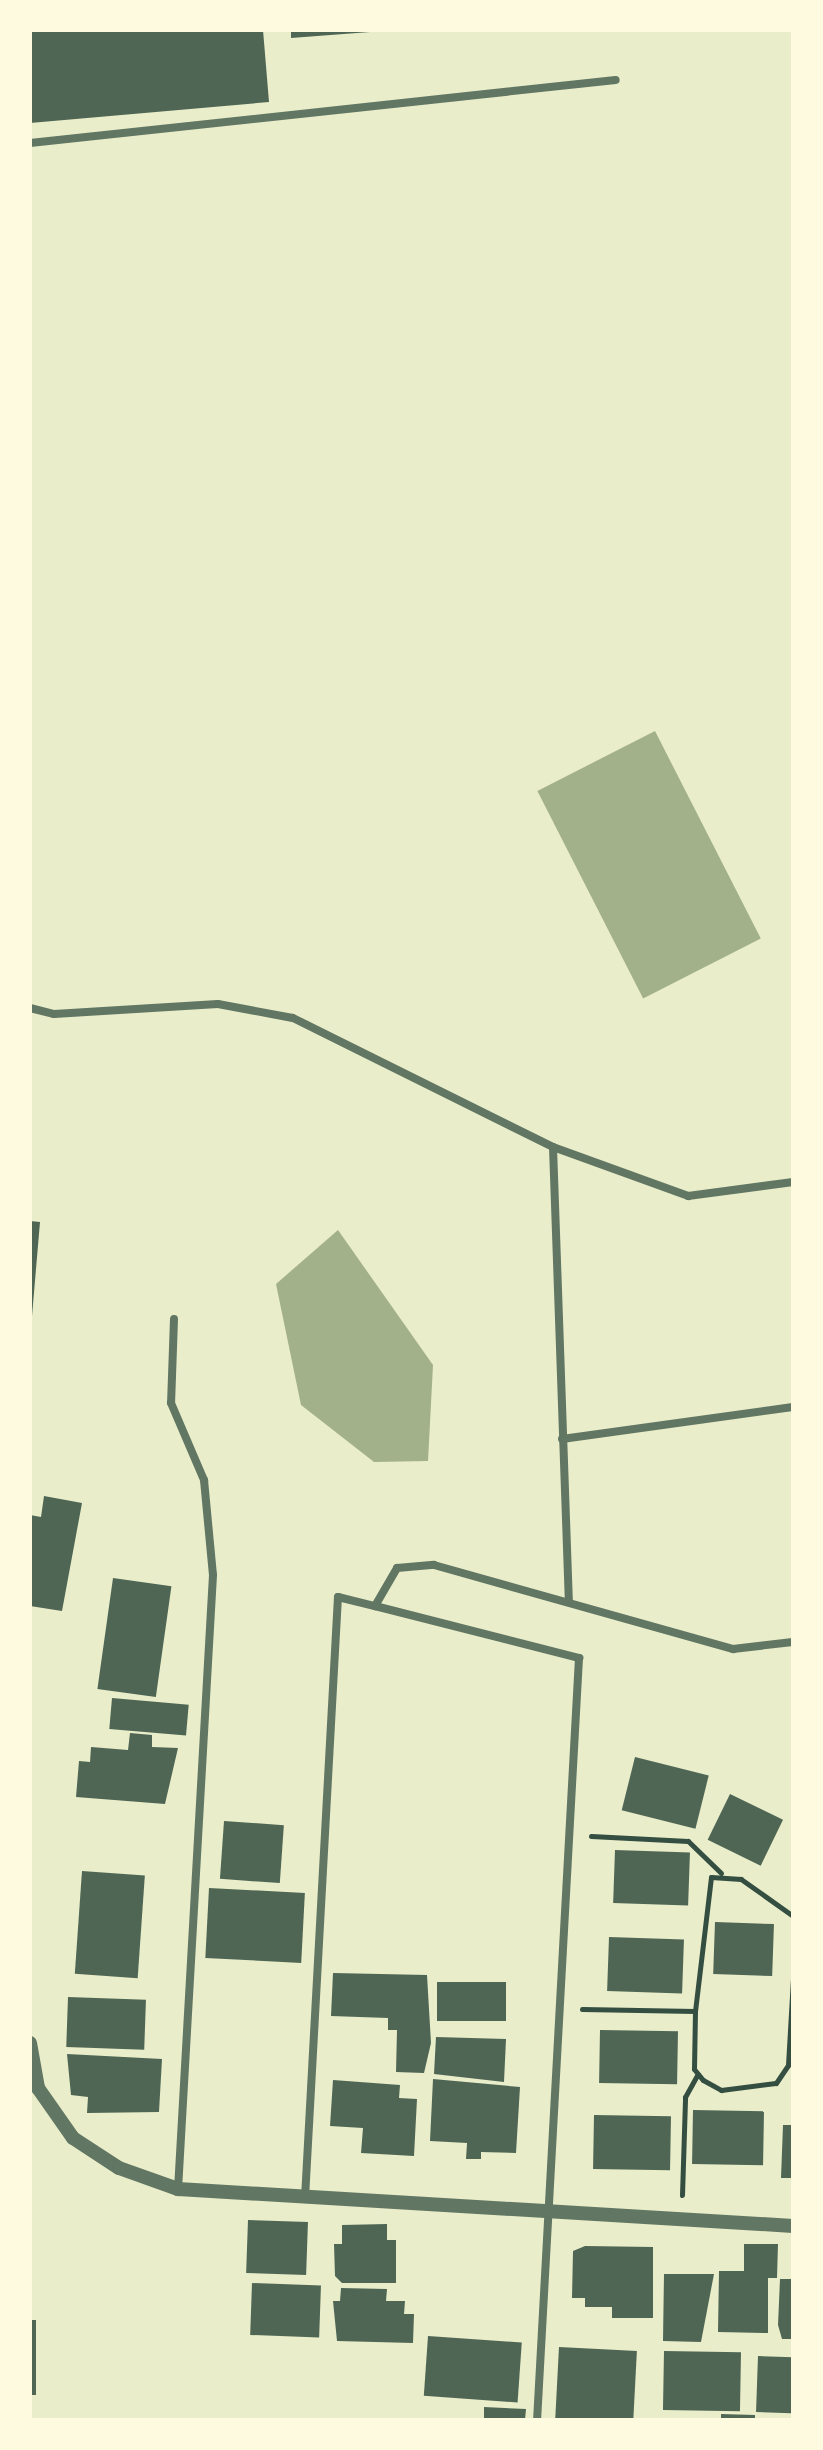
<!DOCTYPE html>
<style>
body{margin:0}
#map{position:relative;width:823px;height:2450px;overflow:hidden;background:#e9edc9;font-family:"Playfair Display",serif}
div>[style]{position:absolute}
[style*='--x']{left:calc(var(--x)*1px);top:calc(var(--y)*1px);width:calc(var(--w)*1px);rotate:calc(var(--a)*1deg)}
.water>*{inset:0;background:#a3b18a;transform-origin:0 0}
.building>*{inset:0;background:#4f6655;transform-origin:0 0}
.path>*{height:5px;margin:-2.5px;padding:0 2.5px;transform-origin:2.5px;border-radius:2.5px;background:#344e41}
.minor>*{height:8px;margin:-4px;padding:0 4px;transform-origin:4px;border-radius:4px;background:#617663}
.tertiary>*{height:14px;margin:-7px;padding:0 7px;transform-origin:7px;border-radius:7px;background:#617663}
span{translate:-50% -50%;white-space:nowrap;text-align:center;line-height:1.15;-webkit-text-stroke:8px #fefae0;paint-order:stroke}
.frame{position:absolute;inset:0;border:32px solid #fefae0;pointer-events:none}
</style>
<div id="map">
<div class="water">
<div style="left:655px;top:731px;width:233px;height:132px;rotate:63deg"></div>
<div style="clip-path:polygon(338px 1230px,433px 1365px,428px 1461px,374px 1462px,301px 1405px,276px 1284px)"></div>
</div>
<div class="building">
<div style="clip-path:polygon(30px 30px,263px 30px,269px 102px,30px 123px)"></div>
<div style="clip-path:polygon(291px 30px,370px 30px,370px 32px,291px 38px)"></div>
<div style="clip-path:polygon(30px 1221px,40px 1222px,32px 1316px,30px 1316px)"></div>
<div style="clip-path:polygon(44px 1496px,82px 1503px,62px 1611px,30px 1606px,30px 1515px,41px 1517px)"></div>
<div style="left:113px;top:1578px;width:59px;height:112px;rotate:8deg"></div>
<div style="left:112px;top:1698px;width:77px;height:31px;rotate:5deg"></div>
<div style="clip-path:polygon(130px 1733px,152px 1735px,152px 1747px,178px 1748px,165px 1804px,76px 1797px,79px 1761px,90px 1762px,91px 1747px,128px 1750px)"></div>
<div style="left:635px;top:1757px;width:76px;height:55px;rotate:14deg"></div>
<div style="left:730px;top:1794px;width:59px;height:51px;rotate:26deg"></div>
<div style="left:224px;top:1821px;width:60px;height:58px;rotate:4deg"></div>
<div style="left:615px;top:1850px;width:75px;height:53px;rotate:2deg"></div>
<div style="left:82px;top:1871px;width:63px;height:103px;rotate:4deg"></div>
<div style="left:209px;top:1888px;width:96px;height:70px;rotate:3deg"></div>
<div style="left:715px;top:1922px;width:59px;height:52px;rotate:2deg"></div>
<div style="left:609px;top:1937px;width:75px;height:54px;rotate:2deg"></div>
<div style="clip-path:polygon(333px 1973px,427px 1975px,431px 2043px,424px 2073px,396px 2072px,397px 2030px,388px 2030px,388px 2018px,331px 2016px)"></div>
<div style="left:437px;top:1982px;width:69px;height:39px"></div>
<div style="left:68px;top:1997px;width:78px;height:50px;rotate:2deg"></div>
<div style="left:600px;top:2030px;width:78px;height:53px;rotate:1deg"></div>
<div style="clip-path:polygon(436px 2037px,506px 2039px,504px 2082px,434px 2074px)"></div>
<div style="clip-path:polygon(67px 2054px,162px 2059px,159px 2112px,87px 2113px,88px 2097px,71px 2095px)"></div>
<div style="clip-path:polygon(433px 2079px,520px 2087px,516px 2153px,481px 2152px,481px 2159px,466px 2159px,467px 2143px,430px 2141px)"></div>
<div style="clip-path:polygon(333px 2080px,400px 2085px,399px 2098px,417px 2099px,414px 2156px,361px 2153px,363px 2128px,330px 2126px)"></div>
<div style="left:693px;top:2110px;width:71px;height:54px;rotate:1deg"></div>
<div style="left:594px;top:2115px;width:77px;height:54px;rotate:1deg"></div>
<div style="clip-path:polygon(783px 2125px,793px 2125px,793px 2178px,781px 2178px)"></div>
<div style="left:248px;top:2220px;width:60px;height:53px;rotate:2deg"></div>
<div style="clip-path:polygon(387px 2224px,387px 2240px,396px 2240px,396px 2283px,342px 2283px,335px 2276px,334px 2244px,342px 2244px,342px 2225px)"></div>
<div style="clip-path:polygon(744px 2244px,778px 2244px,777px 2278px,768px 2278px,768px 2333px,718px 2332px,719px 2271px,744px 2271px)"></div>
<div style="clip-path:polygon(585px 2246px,653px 2247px,653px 2318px,612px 2318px,612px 2307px,585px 2307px,585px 2298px,572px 2298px,573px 2251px)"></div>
<div style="clip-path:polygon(664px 2274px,714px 2274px,701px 2342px,663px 2341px)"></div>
<div style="clip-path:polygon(780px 2279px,793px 2279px,793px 2339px,782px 2339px,778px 2325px)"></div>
<div style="left:252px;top:2283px;width:69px;height:52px;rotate:2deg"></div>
<div style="clip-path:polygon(341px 2288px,387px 2289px,386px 2301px,405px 2301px,404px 2314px,414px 2314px,413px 2343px,337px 2341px,333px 2301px,340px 2301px)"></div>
<div style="left:30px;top:2320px;width:6px;height:75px"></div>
<div style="left:428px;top:2336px;width:94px;height:60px;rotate:4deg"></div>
<div style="left:559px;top:2347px;width:78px;height:73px;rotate:3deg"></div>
<div style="left:664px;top:2351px;width:77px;height:59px;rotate:1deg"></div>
<div style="left:758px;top:2356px;width:35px;height:56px;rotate:2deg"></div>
<div style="clip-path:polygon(484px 2407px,526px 2409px,525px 2420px,484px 2420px)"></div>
<div style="clip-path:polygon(721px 2414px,755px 2415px,755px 2420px,721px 2420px)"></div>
</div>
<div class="path">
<div style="--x:591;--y:1836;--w:97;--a:3"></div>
<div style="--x:688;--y:1841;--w:46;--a:44.1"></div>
<div style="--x:793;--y:1916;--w:64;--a:-144.6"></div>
<div style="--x:741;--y:1879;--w:30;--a:-176"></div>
<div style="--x:711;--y:1877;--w:135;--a:96.8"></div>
<div style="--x:695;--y:2011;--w:58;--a:91"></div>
<div style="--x:694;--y:2069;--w:14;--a:51"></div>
<div style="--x:703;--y:2080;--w:21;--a:29"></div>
<div style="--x:721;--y:2090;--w:55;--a:-7.3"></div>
<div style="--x:776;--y:2083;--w:22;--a:-56"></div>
<div style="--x:788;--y:2065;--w:86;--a:-86.7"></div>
<div style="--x:582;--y:2009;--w:113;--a:1"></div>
<div style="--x:682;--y:2195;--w:98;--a:-88.2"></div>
<div style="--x:685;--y:2097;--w:26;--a:-61"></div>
</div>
<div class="minor">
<div style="--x:30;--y:143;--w:589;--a:-6.14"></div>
<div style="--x:30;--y:1008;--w:25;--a:14"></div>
<div style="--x:54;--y:1014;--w:164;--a:-3.5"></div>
<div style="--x:218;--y:1004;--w:76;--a:10.6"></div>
<div style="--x:293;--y:1018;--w:290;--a:26.4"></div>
<div style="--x:553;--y:1147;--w:144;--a:19.9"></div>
<div style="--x:688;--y:1196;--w:106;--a:-7.6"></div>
<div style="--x:553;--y:1147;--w:454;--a:88"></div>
<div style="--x:174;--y:1319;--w:84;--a:92"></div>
<div style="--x:171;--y:1403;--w:84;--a:66.8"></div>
<div style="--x:204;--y:1480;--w:95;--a:84.6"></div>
<div style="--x:213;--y:1575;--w:615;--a:93.26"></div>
<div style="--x:562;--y:1439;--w:233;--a:-7.9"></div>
<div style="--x:375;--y:1606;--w:211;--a:14.3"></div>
<div style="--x:579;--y:1658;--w:763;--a:93.15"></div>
<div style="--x:305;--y:2198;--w:602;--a:-86.86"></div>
<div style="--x:338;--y:1597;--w:38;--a:14"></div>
<div style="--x:375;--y:1606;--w:44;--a:-59.9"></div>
<div style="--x:397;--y:1568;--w:37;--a:-5"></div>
<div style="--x:434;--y:1565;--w:311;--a:15.7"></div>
<div style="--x:733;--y:1649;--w:60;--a:-6.7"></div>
</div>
<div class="tertiary">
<div style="--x:30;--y:2043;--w:46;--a:79.9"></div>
<div style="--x:38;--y:2088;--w:61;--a:55"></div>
<div style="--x:73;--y:2138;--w:55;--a:33.1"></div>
<div style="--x:119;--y:2168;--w:63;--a:19.6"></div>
<div style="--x:178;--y:2189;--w:616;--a:3.44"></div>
</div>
<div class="frame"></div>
</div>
